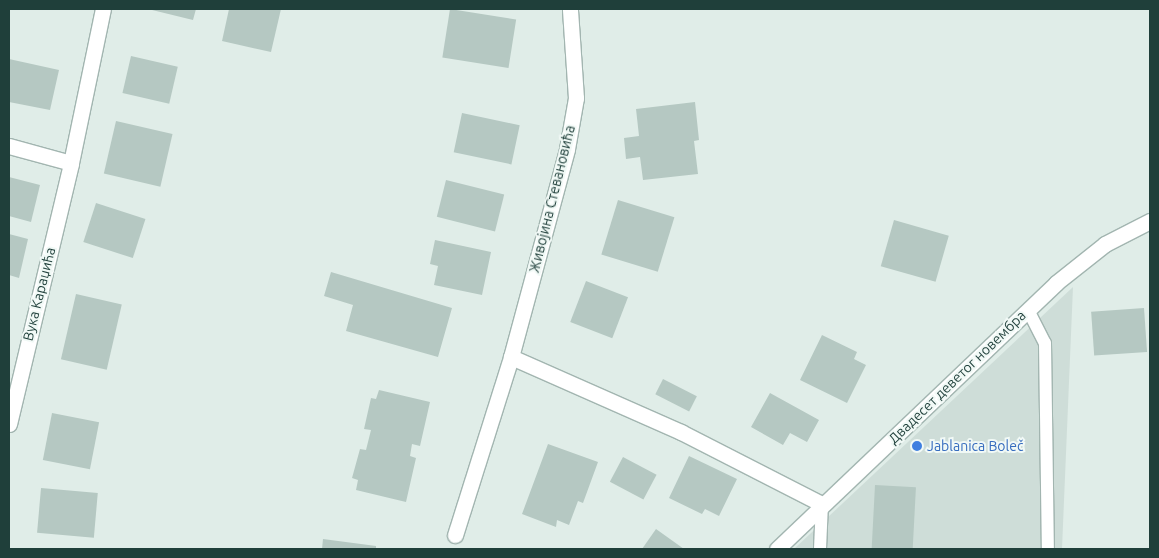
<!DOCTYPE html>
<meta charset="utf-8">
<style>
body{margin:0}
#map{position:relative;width:1159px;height:558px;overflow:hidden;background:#e0ede8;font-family:Ubuntu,sans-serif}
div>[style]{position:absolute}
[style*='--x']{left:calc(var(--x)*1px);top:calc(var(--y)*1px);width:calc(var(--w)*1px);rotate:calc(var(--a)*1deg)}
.built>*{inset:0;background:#ceddd8}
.building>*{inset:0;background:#b5c8c2;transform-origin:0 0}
.roads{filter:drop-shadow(1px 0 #a2b5b0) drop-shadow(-1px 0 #a2b5b0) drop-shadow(0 1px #a2b5b0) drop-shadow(0 -1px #a2b5b0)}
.service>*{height:12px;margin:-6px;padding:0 6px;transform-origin:6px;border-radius:6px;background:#fff}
.minor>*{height:15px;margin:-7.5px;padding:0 7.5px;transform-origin:7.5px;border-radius:7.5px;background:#fff}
.dots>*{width:14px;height:14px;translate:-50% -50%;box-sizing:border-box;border:2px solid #f1f9f6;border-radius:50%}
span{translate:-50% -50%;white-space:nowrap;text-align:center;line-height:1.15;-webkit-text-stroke:4px #f1f9f6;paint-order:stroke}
.street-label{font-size:14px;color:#1f3f3a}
.shop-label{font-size:14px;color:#366cbe}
.left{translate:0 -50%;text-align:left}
.frame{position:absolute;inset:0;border:10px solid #1f3f3a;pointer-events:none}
</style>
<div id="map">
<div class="built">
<div style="clip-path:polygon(1073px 287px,1062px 549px,794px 549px)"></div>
</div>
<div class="building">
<div style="clip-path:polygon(148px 9px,196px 9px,193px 20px)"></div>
<div style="clip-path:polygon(229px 9px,281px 9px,271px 52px,222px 41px)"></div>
<div style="left:450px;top:9px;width:67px;height:49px;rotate:9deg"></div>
<div style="left:131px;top:56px;width:48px;height:38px;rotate:13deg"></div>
<div style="clip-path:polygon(9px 59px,59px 70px,50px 110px,9px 102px)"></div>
<div style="clip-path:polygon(695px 102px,699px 140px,694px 141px,698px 174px,643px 180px,640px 157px,626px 159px,624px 138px,639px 136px,636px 109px)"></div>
<div style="left:462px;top:113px;width:59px;height:40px;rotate:12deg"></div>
<div style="left:116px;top:121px;width:58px;height:54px;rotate:13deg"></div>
<div style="clip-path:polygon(9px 177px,40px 185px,31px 222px,9px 216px)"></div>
<div style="left:446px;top:180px;width:60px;height:38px;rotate:14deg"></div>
<div style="left:618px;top:200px;width:59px;height:57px;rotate:17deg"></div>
<div style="left:96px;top:203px;width:52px;height:41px;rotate:18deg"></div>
<div style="left:894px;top:220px;width:57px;height:48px;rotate:16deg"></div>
<div style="clip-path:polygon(9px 234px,28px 239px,19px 278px,9px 275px)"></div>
<div style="clip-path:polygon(435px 240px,491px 252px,482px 295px,434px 285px,438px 266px,430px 264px)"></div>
<div style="clip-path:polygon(331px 272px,452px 308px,438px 357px,346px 331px,353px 305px,324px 296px)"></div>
<div style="left:586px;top:281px;width:45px;height:44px;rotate:21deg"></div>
<div style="left:76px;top:294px;width:47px;height:67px;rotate:13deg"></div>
<div style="left:1144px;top:308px;width:44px;height:53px;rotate:86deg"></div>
<div style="clip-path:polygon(822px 335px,857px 352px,854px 359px,866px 365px,847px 403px,800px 380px)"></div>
<div style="left:663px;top:379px;width:38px;height:17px;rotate:27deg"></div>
<div style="clip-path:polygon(379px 390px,430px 402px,420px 446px,412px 444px,410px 456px,416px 458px,406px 502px,356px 490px,358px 480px,352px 478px,360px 449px,366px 450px,371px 430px,364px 429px,371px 398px,376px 399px)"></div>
<div style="clip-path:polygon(770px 393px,819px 420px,807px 442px,790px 433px,783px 445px,751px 427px)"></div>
<div style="left:52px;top:413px;width:48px;height:48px;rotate:11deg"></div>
<div style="clip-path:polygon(548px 444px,598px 462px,583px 503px,578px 501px,569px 525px,557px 520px,556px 527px,522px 514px)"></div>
<div style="clip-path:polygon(689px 456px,737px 479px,719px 516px,705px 509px,702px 514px,669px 498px)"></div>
<div style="left:623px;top:457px;width:38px;height:28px;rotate:28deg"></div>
<div style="left:875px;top:485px;width:41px;height:64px;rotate:3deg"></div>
<div style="left:41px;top:488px;width:57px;height:45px;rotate:5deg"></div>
<div style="clip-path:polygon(656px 529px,684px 549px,642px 549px)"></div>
<div style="clip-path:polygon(323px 539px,376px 546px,376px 549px,322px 549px)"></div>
</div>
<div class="roads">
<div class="service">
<div style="--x:1028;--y:310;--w:37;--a:63"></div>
<div style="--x:1045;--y:343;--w:206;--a:89.2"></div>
<div style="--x:820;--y:549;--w:45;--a:-87.5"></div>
</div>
<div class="minor">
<div style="--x:9;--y:146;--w:64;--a:15.3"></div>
<div style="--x:511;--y:357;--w:186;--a:23.8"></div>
<div style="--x:681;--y:432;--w:158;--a:27.1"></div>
<div style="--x:9;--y:424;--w:268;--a:-76.6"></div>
<div style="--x:71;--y:163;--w:157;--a:-78.3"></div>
<div style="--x:455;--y:535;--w:187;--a:-72.5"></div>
<div style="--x:511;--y:357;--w:215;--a:-74.9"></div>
<div style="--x:567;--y:149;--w:52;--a:-80"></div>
<div style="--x:576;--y:98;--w:89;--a:-93.9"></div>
<div style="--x:777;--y:549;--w:385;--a:-43.6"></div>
<div style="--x:1056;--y:283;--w:63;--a:-38.5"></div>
<div style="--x:1105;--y:244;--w:51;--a:-27.1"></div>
</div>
</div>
<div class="dots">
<div style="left:917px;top:446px;background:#3f7fe0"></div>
</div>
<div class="street-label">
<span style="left:552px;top:199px;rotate:-76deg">Живојина Стевановића</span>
<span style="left:39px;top:294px;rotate:-76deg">Вука Караџића</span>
<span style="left:957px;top:377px;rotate:-44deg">Двадесет деветог новембра</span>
</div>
<div class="shop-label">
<span class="left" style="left:927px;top:446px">Jablanica Boleč</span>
</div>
<div class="frame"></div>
</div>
